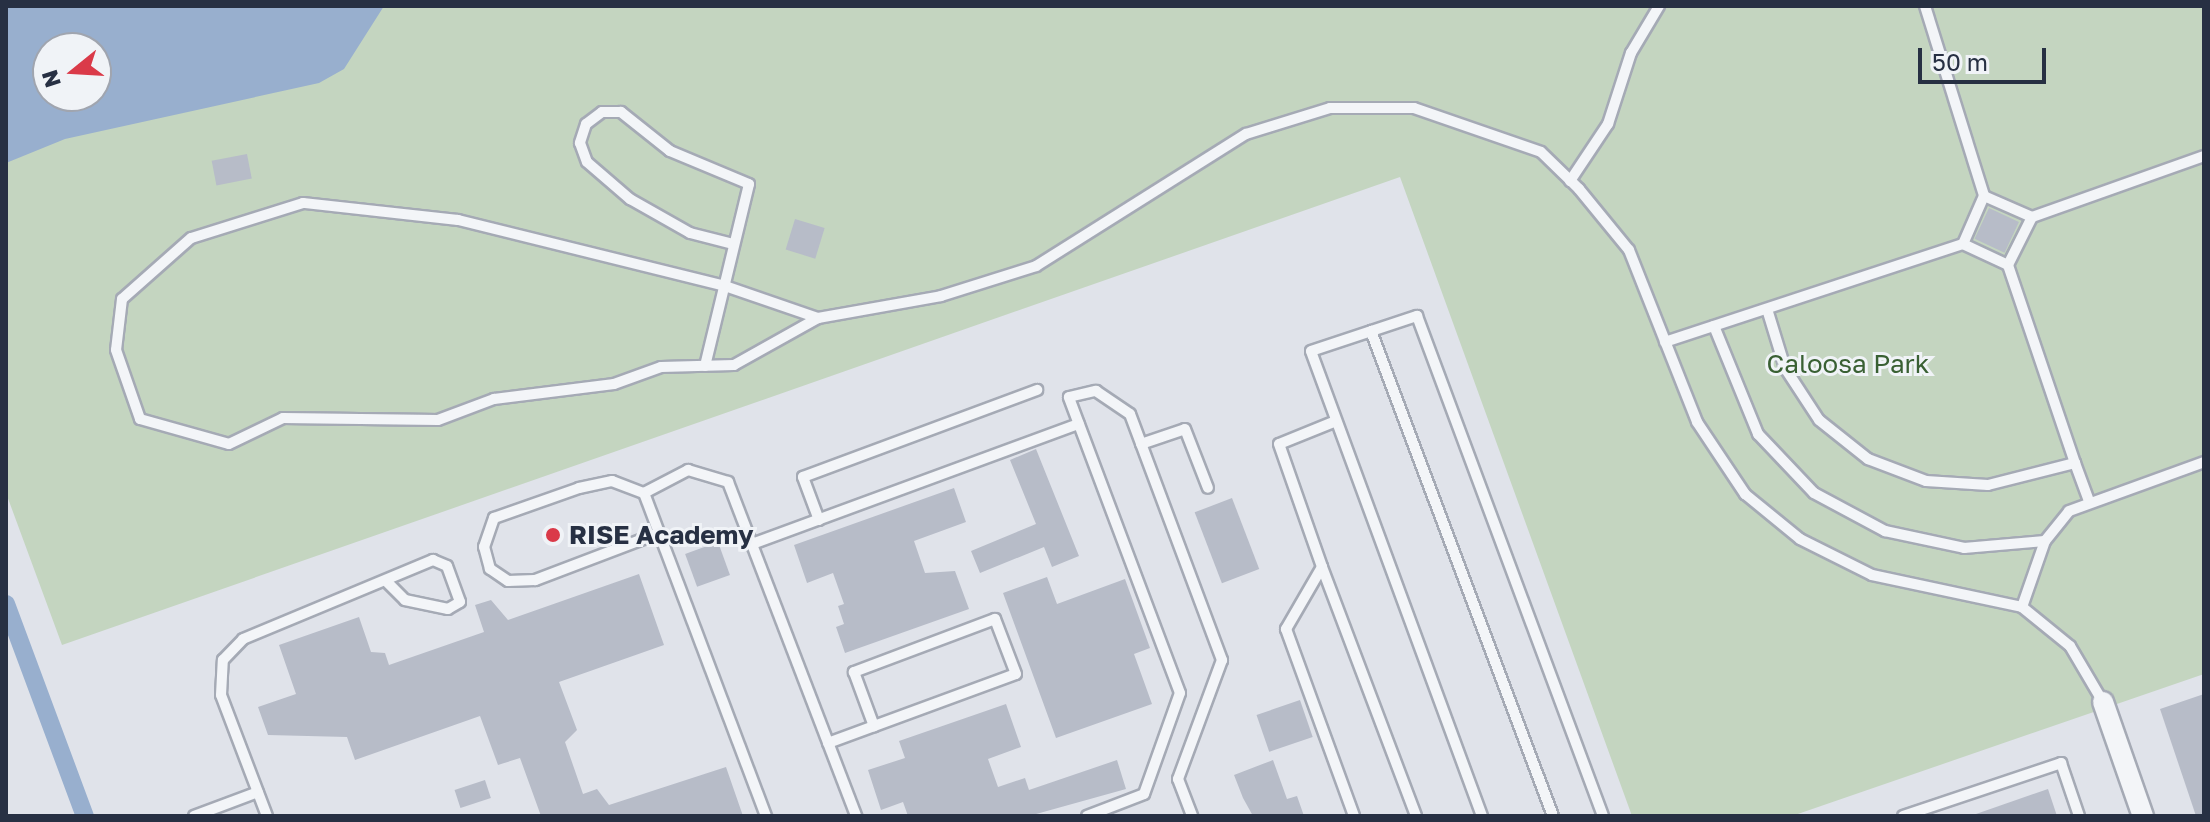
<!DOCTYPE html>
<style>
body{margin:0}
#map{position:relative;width:2210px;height:822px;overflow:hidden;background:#e0e3ea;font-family:"Golos Text",sans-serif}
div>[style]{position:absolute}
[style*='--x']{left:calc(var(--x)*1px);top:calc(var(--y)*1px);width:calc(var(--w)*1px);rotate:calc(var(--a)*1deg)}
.green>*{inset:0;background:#c4d5c0}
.water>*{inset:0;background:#98afce}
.canal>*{height:18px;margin:-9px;padding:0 9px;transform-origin:9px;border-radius:9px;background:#98afce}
.building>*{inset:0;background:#b7bcc8;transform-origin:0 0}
.roads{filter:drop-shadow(2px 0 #a5aab5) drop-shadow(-2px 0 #a5aab5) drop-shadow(0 2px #a5aab5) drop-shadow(0 -2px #a5aab5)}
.lane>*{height:10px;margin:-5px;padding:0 5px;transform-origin:5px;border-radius:5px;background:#f3f5f8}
.street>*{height:20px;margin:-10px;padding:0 10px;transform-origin:10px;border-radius:10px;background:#f3f5f8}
.dots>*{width:22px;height:22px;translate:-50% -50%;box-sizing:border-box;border:4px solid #f0f3f7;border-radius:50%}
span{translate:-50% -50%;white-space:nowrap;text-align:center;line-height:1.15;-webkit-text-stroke:6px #f0f3f7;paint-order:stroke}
.park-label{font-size:26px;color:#396033}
.poi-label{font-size:26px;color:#273043;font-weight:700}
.left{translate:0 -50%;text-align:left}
.frame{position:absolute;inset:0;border:8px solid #273043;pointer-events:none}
.north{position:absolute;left:32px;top:32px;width:80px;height:80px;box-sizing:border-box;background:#f0f3f7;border:2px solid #a0a5af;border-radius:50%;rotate:252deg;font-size:22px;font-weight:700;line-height:32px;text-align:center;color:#273043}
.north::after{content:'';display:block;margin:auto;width:28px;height:36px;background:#da3a49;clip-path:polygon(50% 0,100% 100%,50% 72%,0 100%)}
.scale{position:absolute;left:1918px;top:48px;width:128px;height:36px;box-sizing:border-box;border:4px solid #273043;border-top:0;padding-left:10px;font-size:24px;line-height:28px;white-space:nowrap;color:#273043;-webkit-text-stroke:6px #f0f3f7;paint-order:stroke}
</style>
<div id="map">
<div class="green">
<div style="clip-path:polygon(evenodd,6px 6px,2204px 6px,2204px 674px,1792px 816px,1632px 816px,1400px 177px,62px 645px,6px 493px,6px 6px,48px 48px,96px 48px,96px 96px,48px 96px,48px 48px)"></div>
</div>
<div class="water">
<div style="clip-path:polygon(evenodd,6px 6px,384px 6px,344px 69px,319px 83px,65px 139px,6px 163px,6px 6px,48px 48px,96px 48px,96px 96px,48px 96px,48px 48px)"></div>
</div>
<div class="canal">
<div style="--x:6;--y:604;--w:226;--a:69.6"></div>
</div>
<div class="building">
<div style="left:247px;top:154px;width:25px;height:36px;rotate:79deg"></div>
<div style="left:1989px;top:208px;width:33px;height:34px;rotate:25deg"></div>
<div style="left:795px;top:219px;width:31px;height:32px;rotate:17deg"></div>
<div style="clip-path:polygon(1036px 449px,1079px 556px,1052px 567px,1044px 547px,980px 573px,971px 551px,1036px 524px,1010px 460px)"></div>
<div style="clip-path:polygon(954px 488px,966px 522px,914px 541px,925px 573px,955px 571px,969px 609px,845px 653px,836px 627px,844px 624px,838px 606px,844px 604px,833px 573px,807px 583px,794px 545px)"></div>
<div style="left:1232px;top:498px;width:76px;height:40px;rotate:69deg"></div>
<div style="left:718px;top:542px;width:35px;height:35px;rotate:70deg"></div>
<div style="clip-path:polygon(639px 574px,664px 645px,559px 682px,577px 730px,565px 742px,583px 794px,597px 789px,609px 805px,726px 767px,743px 816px,541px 816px,520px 758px,498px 765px,480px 716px,355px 760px,347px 737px,268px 735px,258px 707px,296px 694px,279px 645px,359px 617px,371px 652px,385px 653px,389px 665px,484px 632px,475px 605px,491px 600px,508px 620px)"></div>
<div style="clip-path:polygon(1047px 577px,1057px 604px,1125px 579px,1150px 648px,1134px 654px,1152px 704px,1056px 738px,1003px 593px)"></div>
<div style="clip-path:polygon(2204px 694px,2204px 816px,2196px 816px,2160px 709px)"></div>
<div style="left:1300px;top:700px;width:39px;height:46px;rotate:71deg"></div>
<div style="clip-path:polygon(1006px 704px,1021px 747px,988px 759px,998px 787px,1025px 778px,1029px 790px,1117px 760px,1126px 789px,1029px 816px,908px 816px,903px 802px,881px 810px,868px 770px,905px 758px,899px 741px)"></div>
<div style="clip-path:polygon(1273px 760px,1287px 799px,1297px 796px,1304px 816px,1253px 816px,1243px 798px,1234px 775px)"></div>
<div style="left:485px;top:780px;width:19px;height:32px;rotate:72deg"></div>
<div style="clip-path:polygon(2048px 789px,2057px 816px,1976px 816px,1976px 814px)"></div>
</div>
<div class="roads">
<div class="lane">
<div style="--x:1925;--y:6;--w:199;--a:72.7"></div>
<div style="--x:1570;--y:181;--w:69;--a:-56.3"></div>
<div style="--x:1608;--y:124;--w:75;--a:-72.1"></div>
<div style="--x:1631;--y:53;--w:55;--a:-59.2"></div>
<div style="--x:2032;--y:217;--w:182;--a:-19.5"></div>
<div style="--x:1767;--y:309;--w:62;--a:73"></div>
<div style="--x:1785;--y:368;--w:62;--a:56.8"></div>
<div style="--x:1819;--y:420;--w:63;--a:38.5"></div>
<div style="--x:1868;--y:459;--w:62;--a:20.8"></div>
<div style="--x:1926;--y:481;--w:62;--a:3.7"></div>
<div style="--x:1988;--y:485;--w:90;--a:-14.2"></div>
<div style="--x:2075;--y:463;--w:209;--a:-108.7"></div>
<div style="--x:2008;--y:265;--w:50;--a:-155"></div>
<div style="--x:1963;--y:244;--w:52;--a:-66.4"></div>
<div style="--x:1984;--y:196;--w:52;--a:23.6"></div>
<div style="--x:2032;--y:217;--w:54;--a:116.6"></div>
<div style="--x:818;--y:318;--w:98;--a:-161"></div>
<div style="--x:725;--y:286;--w:275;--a:-166.1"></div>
<div style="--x:458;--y:220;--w:156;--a:-173.7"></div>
<div style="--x:303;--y:203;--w:117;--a:162.6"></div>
<div style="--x:191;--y:238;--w:92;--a:138.5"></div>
<div style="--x:122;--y:299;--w:51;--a:96.7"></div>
<div style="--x:116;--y:350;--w:73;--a:70.8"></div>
<div style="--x:140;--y:419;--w:92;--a:15.7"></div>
<div style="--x:229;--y:444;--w:60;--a:-25.7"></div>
<div style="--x:283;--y:418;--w:155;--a:0.7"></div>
<div style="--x:438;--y:420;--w:60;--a:-20.6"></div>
<div style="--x:494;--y:399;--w:121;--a:-7.1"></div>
<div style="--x:614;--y:384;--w:50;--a:-19.9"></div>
<div style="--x:661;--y:367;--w:73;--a:-1.6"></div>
<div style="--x:734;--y:365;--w:96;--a:-29.2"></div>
<div style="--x:818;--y:318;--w:125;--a:-10.1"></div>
<div style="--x:941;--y:296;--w:100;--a:-17.5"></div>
<div style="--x:1036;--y:266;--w:248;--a:-32.2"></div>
<div style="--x:1246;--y:134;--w:88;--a:-17.2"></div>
<div style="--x:1330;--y:108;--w:84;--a:0"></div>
<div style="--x:1414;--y:108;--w:134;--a:19.1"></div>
<div style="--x:1541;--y:152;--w:53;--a:44.2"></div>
<div style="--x:1579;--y:189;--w:79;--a:50.7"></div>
<div style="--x:1629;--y:250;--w:185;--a:68.4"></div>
<div style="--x:1697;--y:422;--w:87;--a:56.3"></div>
<div style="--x:1745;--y:494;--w:71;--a:39.3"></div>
<div style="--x:1800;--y:539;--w:80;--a:26.6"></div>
<div style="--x:1872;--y:575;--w:153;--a:12"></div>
<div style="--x:2022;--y:607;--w:62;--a:39.1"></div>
<div style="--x:2070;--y:646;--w:65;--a:59.5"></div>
<div style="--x:1714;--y:326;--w:117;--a:67.8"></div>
<div style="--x:1758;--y:434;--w:81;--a:46.5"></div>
<div style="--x:1814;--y:493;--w:81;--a:28.2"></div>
<div style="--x:1885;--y:531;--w:81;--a:12.1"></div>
<div style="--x:1964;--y:548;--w:81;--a:-4.9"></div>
<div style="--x:1371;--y:331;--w:518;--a:69.43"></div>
<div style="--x:1665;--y:342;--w:314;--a:-18.2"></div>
<div style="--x:705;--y:366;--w:187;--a:-76.4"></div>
<div style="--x:749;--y:184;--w:86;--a:-157.3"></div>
<div style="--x:670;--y:151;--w:63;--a:-141.5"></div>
<div style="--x:621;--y:112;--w:19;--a:180"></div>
<div style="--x:602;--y:112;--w:20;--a:143"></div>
<div style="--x:586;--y:124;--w:20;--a:108"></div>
<div style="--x:580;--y:143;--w:20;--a:70"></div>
<div style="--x:587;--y:162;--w:57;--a:40.7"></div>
<div style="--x:630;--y:199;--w:69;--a:29.5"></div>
<div style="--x:690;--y:233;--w:44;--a:14.3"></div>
<div style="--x:1336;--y:421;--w:61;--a:158"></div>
<div style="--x:1279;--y:444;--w:130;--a:70.7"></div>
<div style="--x:1322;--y:567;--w:72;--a:120.1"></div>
<div style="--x:1286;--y:629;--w:199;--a:70"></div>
<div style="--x:1141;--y:444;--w:46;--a:-18.8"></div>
<div style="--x:1185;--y:429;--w:63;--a:68.7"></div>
<div style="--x:2075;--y:463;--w:40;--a:69.8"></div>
<div style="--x:644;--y:493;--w:345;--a:69.3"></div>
<div style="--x:819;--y:520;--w:46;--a:-110.4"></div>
<div style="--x:803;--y:477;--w:250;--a:-20.4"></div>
<div style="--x:659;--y:533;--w:133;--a:159.2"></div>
<div style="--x:535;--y:580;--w:27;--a:178"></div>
<div style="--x:508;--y:581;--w:22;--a:-146"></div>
<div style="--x:490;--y:569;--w:23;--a:-105"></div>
<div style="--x:484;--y:547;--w:31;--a:-71"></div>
<div style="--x:494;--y:518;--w:90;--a:-19.4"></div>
<div style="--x:579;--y:488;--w:34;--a:-12"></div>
<div style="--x:612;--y:481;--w:34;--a:21"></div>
<div style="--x:644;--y:493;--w:50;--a:-27.6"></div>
<div style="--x:688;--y:470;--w:42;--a:16.7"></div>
<div style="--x:728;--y:482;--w:358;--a:69"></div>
<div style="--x:752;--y:544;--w:348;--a:-20.2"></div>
<div style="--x:1322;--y:567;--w:266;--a:69.3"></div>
<div style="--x:2022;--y:607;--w:70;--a:-70.8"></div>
<div style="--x:2045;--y:541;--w:38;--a:-51"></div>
<div style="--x:2069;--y:511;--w:144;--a:-19.9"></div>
<div style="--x:828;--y:743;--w:200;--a:-20.2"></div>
<div style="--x:1016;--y:674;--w:59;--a:-110.9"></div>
<div style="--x:995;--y:619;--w:151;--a:159.4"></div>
<div style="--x:854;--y:672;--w:58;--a:69.7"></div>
<div style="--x:194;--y:816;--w:68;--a:-20.6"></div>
<div style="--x:267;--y:816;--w:129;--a:-110.8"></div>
<div style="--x:221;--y:695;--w:35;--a:-87"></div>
<div style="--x:223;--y:660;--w:29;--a:-46"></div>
<div style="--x:243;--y:639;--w:206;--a:-22.6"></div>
<div style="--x:433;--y:560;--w:15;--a:23"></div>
<div style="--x:447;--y:566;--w:38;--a:70"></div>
<div style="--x:460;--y:602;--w:14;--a:150"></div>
<div style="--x:448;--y:609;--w:44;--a:-168.2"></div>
<div style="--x:405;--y:600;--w:27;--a:-135"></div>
<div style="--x:1087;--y:816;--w:61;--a:-21.1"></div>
<div style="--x:1144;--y:794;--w:107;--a:-70.4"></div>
<div style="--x:1180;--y:693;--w:316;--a:-110.6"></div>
<div style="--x:1069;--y:397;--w:28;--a:-13"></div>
<div style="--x:1096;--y:391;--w:41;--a:34.1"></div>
<div style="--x:1130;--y:414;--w:263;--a:69.5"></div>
<div style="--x:1222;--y:660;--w:127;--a:110.3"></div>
<div style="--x:1178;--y:779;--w:40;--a:69"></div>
<div style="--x:1482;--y:816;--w:495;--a:-110.2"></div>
<div style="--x:1311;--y:351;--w:112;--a:-18.3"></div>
<div style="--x:1417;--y:316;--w:533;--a:69.59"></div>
<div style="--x:1903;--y:816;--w:167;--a:-18.5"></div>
<div style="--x:2061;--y:763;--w:56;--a:71.2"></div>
</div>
<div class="street">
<div style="--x:2103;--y:702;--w:121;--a:70.7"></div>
</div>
</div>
<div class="dots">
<div style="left:553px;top:535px;background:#da3a49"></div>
</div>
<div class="park-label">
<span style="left:1848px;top:364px">Caloosa Park</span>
</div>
<div class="poi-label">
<span class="left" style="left:569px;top:535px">RISE Academy</span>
</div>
<div class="frame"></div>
<div class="north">N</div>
<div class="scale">50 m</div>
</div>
